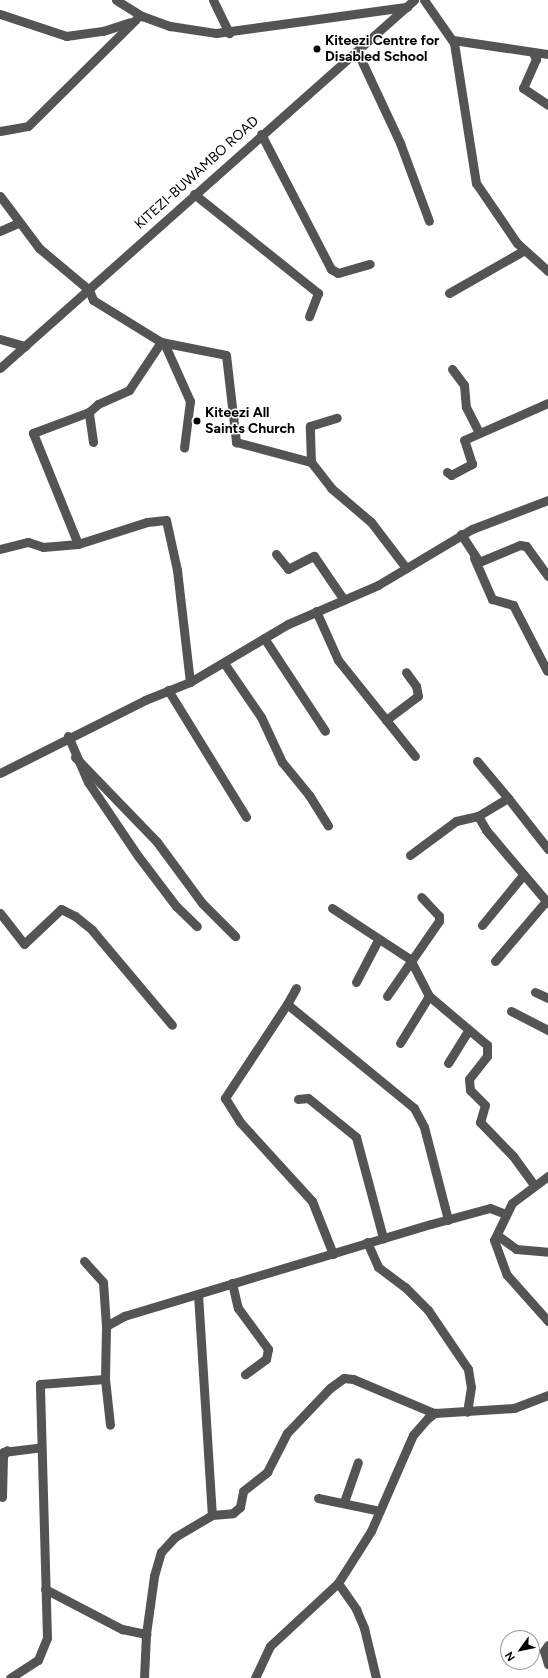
<!DOCTYPE html>
<style>
body{margin:0}
#map{position:relative;width:548px;height:1678px;overflow:hidden;background:#fff;font-family:Figtree,sans-serif}
div>[style]{position:absolute}
[style*='--x']{left:calc(var(--x)*1px);top:calc(var(--y)*1px);width:calc(var(--w)*1px);rotate:calc(var(--a)*1deg)}
.minor>*{height:9px;margin:-4.5px;padding:0 4.5px;transform-origin:4.5px;border-radius:4.5px;background:#545454}
.dots>*{width:11px;height:11px;translate:-50% -50%;box-sizing:border-box;border:2px solid #fff;border-radius:50%}
span{translate:-50% -50%;white-space:nowrap;text-align:center;line-height:1.15;-webkit-text-stroke:3px #fff;paint-order:stroke}
.poi-label{font-size:14px;color:#000;font-weight:700}
.left{translate:0 -50%;text-align:left}
.street-label{font-size:14px;color:#000}
.north{position:absolute;left:500px;top:1630px;width:40px;height:40px;box-sizing:border-box;background:#fff;border:1px solid #999;border-radius:50%;rotate:237deg;font-size:11px;font-weight:700;line-height:16px;text-align:center;color:#000}
.north::after{content:'';display:block;margin:auto;width:14px;height:18px;background:#000;clip-path:polygon(50% 0,100% 100%,50% 72%,0 100%)}
</style>
<div id="map">
<div class="minor">
<div style="--x:116;--y:0;--w:31;--a:32"></div>
<div style="--x:142;--y:16;--w:30;--a:20"></div>
<div style="--x:170;--y:26;--w:47;--a:8.7"></div>
<div style="--x:216;--y:33;--w:193;--a:-7.8"></div>
<div style="--x:213;--y:0;--w:37;--a:64"></div>
<div style="--x:424;--y:0;--w:52;--a:55.1"></div>
<div style="--x:454;--y:43;--w:142;--a:81.1"></div>
<div style="--x:476;--y:183;--w:73;--a:55.7"></div>
<div style="--x:517;--y:243;--w:42;--a:42.1"></div>
<div style="--x:0;--y:14;--w:70;--a:18.4"></div>
<div style="--x:66;--y:36;--w:37;--a:-8"></div>
<div style="--x:103;--y:31;--w:28;--a:-18"></div>
<div style="--x:453;--y:40;--w:96;--a:8.4"></div>
<div style="--x:357;--y:51;--w:102;--a:64.9"></div>
<div style="--x:400;--y:143;--w:83;--a:69.6"></div>
<div style="--x:533;--y:53;--w:7;--a:63"></div>
<div style="--x:536;--y:59;--w:32;--a:114"></div>
<div style="--x:523;--y:88;--w:30;--a:34"></div>
<div style="--x:0;--y:131;--w:28;--a:-10"></div>
<div style="--x:28;--y:126;--w:152;--a:-44.7"></div>
<div style="--x:261;--y:134;--w:152;--a:62.6"></div>
<div style="--x:331;--y:269;--w:8;--a:30"></div>
<div style="--x:338;--y:273;--w:33;--a:-16"></div>
<div style="--x:194;--y:194;--w:159;--a:38.6"></div>
<div style="--x:318;--y:293;--w:25;--a:111"></div>
<div style="--x:0;--y:196;--w:65;--a:53.1"></div>
<div style="--x:39;--y:248;--w:65;--a:40"></div>
<div style="--x:89;--y:290;--w:11;--a:68"></div>
<div style="--x:93;--y:300;--w:80;--a:31.7"></div>
<div style="--x:161;--y:342;--w:66;--a:11.3"></div>
<div style="--x:226;--y:355;--w:88;--a:83.4"></div>
<div style="--x:236;--y:442;--w:78;--a:14.9"></div>
<div style="--x:311;--y:462;--w:33;--a:52"></div>
<div style="--x:331;--y:488;--w:52;--a:40.4"></div>
<div style="--x:371;--y:522;--w:58;--a:52.7"></div>
<div style="--x:0;--y:231;--w:20;--a:-24"></div>
<div style="--x:449;--y:293;--w:85;--a:-29.6"></div>
<div style="--x:0;--y:339;--w:26;--a:16"></div>
<div style="--x:164;--y:343;--w:64;--a:65.9"></div>
<div style="--x:190;--y:401;--w:47;--a:97.3"></div>
<div style="--x:0;--y:368;--w:554;--a:-41.63"></div>
<div style="--x:452;--y:369;--w:20;--a:53"></div>
<div style="--x:464;--y:385;--w:22;--a:85"></div>
<div style="--x:466;--y:407;--w:29;--a:63"></div>
<div style="--x:93;--y:442;--w:30;--a:-98"></div>
<div style="--x:89;--y:412;--w:12;--a:-42"></div>
<div style="--x:98;--y:404;--w:34;--a:-24"></div>
<div style="--x:129;--y:390;--w:58;--a:-56.3"></div>
<div style="--x:311;--y:462;--w:36;--a:-92"></div>
<div style="--x:310;--y:426;--w:28;--a:-17"></div>
<div style="--x:447;--y:472;--w:5;--a:37"></div>
<div style="--x:451;--y:475;--w:24;--a:-28"></div>
<div style="--x:472;--y:464;--w:25;--a:-108"></div>
<div style="--x:464;--y:440;--w:92;--a:-23.8"></div>
<div style="--x:461;--y:534;--w:33;--a:57"></div>
<div style="--x:479;--y:562;--w:44;--a:-22.5"></div>
<div style="--x:520;--y:545;--w:6;--a:9"></div>
<div style="--x:526;--y:546;--w:37;--a:54"></div>
<div style="--x:78;--y:544;--w:120;--a:-112.1"></div>
<div style="--x:33;--y:433;--w:60;--a:-20.6"></div>
<div style="--x:0;--y:549;--w:29;--a:-14"></div>
<div style="--x:28;--y:542;--w:16;--a:18"></div>
<div style="--x:43;--y:547;--w:35;--a:-5"></div>
<div style="--x:78;--y:544;--w:72;--a:-17.7"></div>
<div style="--x:147;--y:522;--w:19;--a:-6"></div>
<div style="--x:166;--y:520;--w:51;--a:77.6"></div>
<div style="--x:177;--y:570;--w:113;--a:83.4"></div>
<div style="--x:276;--y:554;--w:19;--a:51"></div>
<div style="--x:288;--y:569;--w:29;--a:-27"></div>
<div style="--x:314;--y:556;--w:53;--a:55.7"></div>
<div style="--x:474;--y:558;--w:45;--a:66.3"></div>
<div style="--x:492;--y:599;--w:22;--a:16"></div>
<div style="--x:513;--y:605;--w:74;--a:62.7"></div>
<div style="--x:316;--y:611;--w:54;--a:65.8"></div>
<div style="--x:338;--y:660;--w:123;--a:51.3"></div>
<div style="--x:264;--y:638;--w:111;--a:56.7"></div>
<div style="--x:224;--y:663;--w:65;--a:55.6"></div>
<div style="--x:261;--y:717;--w:50;--a:65"></div>
<div style="--x:282;--y:762;--w:43;--a:50.7"></div>
<div style="--x:309;--y:795;--w:36;--a:58"></div>
<div style="--x:168;--y:690;--w:149;--a:58.4"></div>
<div style="--x:386;--y:720;--w:40;--a:-37"></div>
<div style="--x:418;--y:696;--w:10;--a:-101"></div>
<div style="--x:416;--y:686;--w:17;--a:-126"></div>
<div style="--x:68;--y:736;--w:50;--a:66.5"></div>
<div style="--x:88;--y:782;--w:89;--a:56"></div>
<div style="--x:138;--y:856;--w:63;--a:52.8"></div>
<div style="--x:176;--y:906;--w:29;--a:44"></div>
<div style="--x:75;--y:757;--w:118;--a:46"></div>
<div style="--x:157;--y:842;--w:76;--a:53.6"></div>
<div style="--x:202;--y:903;--w:47;--a:45"></div>
<div style="--x:477;--y:761;--w:48;--a:50"></div>
<div style="--x:0;--y:773;--w:162;--a:-26.7"></div>
<div style="--x:145;--y:700;--w:48;--a:-21.8"></div>
<div style="--x:190;--y:682;--w:114;--a:-30.6"></div>
<div style="--x:288;--y:624;--w:98;--a:-23.4"></div>
<div style="--x:378;--y:585;--w:109;--a:-30.8"></div>
<div style="--x:472;--y:529;--w:81;--a:-20.9"></div>
<div style="--x:478;--y:816;--w:16;--a:60"></div>
<div style="--x:486;--y:830;--w:96;--a:49.7"></div>
<div style="--x:410;--y:855;--w:57;--a:-36.5"></div>
<div style="--x:456;--y:821;--w:23;--a:-13"></div>
<div style="--x:478;--y:816;--w:35;--a:-31"></div>
<div style="--x:508;--y:798;--w:65;--a:51.9"></div>
<div style="--x:332;--y:908;--w:93;--a:33.2"></div>
<div style="--x:410;--y:959;--w:42;--a:62.8"></div>
<div style="--x:429;--y:996;--w:76;--a:40.2"></div>
<div style="--x:487;--y:1045;--w:11;--a:90"></div>
<div style="--x:487;--y:1056;--w:29;--a:128"></div>
<div style="--x:469;--y:1079;--w:11;--a:85"></div>
<div style="--x:470;--y:1090;--w:21;--a:45"></div>
<div style="--x:485;--y:1105;--w:18;--a:106"></div>
<div style="--x:480;--y:1122;--w:47;--a:45.9"></div>
<div style="--x:513;--y:1156;--w:36;--a:54"></div>
<div style="--x:0;--y:913;--w:39;--a:52"></div>
<div style="--x:24;--y:944;--w:51;--a:-43.4"></div>
<div style="--x:61;--y:909;--w:16;--a:27"></div>
<div style="--x:75;--y:916;--w:22;--a:39"></div>
<div style="--x:92;--y:930;--w:124;--a:49.9"></div>
<div style="--x:482;--y:925;--w:65;--a:-50.6"></div>
<div style="--x:495;--y:961;--w:79;--a:-49.6"></div>
<div style="--x:356;--y:982;--w:47;--a:-62.4"></div>
<div style="--x:296;--y:988;--w:18;--a:119"></div>
<div style="--x:287;--y:1004;--w:164;--a:39.3"></div>
<div style="--x:414;--y:1108;--w:21;--a:62"></div>
<div style="--x:424;--y:1127;--w:96;--a:75.5"></div>
<div style="--x:535;--y:992;--w:14;--a:25"></div>
<div style="--x:387;--y:996;--w:91;--a:-55.3"></div>
<div style="--x:439;--y:921;--w:5;--a:-90"></div>
<div style="--x:439;--y:916;--w:26;--a:-133"></div>
<div style="--x:287;--y:1004;--w:113;--a:123.4"></div>
<div style="--x:225;--y:1098;--w:28;--a:58"></div>
<div style="--x:240;--y:1122;--w:107;--a:47.7"></div>
<div style="--x:312;--y:1201;--w:57;--a:68.4"></div>
<div style="--x:511;--y:1011;--w:42;--a:27.2"></div>
<div style="--x:400;--y:1043;--w:55;--a:-58.3"></div>
<div style="--x:448;--y:1063;--w:39;--a:-58"></div>
<div style="--x:298;--y:1099;--w:10;--a:-6"></div>
<div style="--x:308;--y:1098;--w:62;--a:39.1"></div>
<div style="--x:356;--y:1137;--w:105;--a:75"></div>
<div style="--x:548;--y:1176;--w:45;--a:143.1"></div>
<div style="--x:512;--y:1203;--w:41;--a:115.9"></div>
<div style="--x:494;--y:1240;--w:37;--a:70"></div>
<div style="--x:507;--y:1275;--w:62;--a:48.3"></div>
<div style="--x:497;--y:1235;--w:24;--a:36"></div>
<div style="--x:516;--y:1249;--w:32;--a:5"></div>
<div style="--x:367;--y:1242;--w:27;--a:66"></div>
<div style="--x:378;--y:1267;--w:34;--a:37"></div>
<div style="--x:405;--y:1287;--w:33;--a:45"></div>
<div style="--x:428;--y:1310;--w:71;--a:55.9"></div>
<div style="--x:468;--y:1369;--w:18;--a:81"></div>
<div style="--x:471;--y:1387;--w:25;--a:99"></div>
<div style="--x:84;--y:1261;--w:28;--a:48"></div>
<div style="--x:103;--y:1282;--w:44;--a:86.1"></div>
<div style="--x:232;--y:1283;--w:26;--a:77"></div>
<div style="--x:238;--y:1308;--w:51;--a:53.8"></div>
<div style="--x:268;--y:1349;--w:10;--a:101"></div>
<div style="--x:266;--y:1359;--w:26;--a:144"></div>
<div style="--x:198;--y:1294;--w:221;--a:86.4"></div>
<div style="--x:105;--y:1379;--w:46;--a:83.8"></div>
<div style="--x:3;--y:1452;--w:38;--a:-7"></div>
<div style="--x:2;--y:1497;--w:41;--a:-88.6"></div>
<div style="--x:3;--y:1456;--w:7;--a:-56"></div>
<div style="--x:318;--y:1498;--w:63;--a:11.8"></div>
<div style="--x:344;--y:1502;--w:42;--a:-70.7"></div>
<div style="--x:338;--y:1583;--w:32;--a:55"></div>
<div style="--x:356;--y:1609;--w:21;--a:67"></div>
<div style="--x:364;--y:1628;--w:51;--a:76.5"></div>
<div style="--x:45;--y:1589;--w:87;--a:27.5"></div>
<div style="--x:122;--y:1629;--w:25;--a:12"></div>
<div style="--x:548;--y:1645;--w:7;--a:124"></div>
<div style="--x:544;--y:1651;--w:14;--a:73"></div>
<div style="--x:10;--y:1678;--w:33;--a:-33"></div>
<div style="--x:38;--y:1660;--w:24;--a:-68"></div>
<div style="--x:47;--y:1638;--w:254;--a:-91.6"></div>
<div style="--x:40;--y:1384;--w:65;--a:-4.4"></div>
<div style="--x:105;--y:1379;--w:53;--a:-88.9"></div>
<div style="--x:106;--y:1326;--w:21;--a:-29"></div>
<div style="--x:124;--y:1316;--w:320;--a:-16.7"></div>
<div style="--x:431;--y:1224;--w:61;--a:-15.2"></div>
<div style="--x:490;--y:1208;--w:17;--a:21"></div>
<div style="--x:144;--y:1678;--w:44;--a:-87.4"></div>
<div style="--x:146;--y:1634;--w:59;--a:-82.1"></div>
<div style="--x:154;--y:1576;--w:25;--a:-74"></div>
<div style="--x:161;--y:1552;--w:21;--a:-47"></div>
<div style="--x:175;--y:1537;--w:43;--a:-30.7"></div>
<div style="--x:212;--y:1515;--w:21;--a:-5"></div>
<div style="--x:233;--y:1513;--w:9;--a:-41"></div>
<div style="--x:240;--y:1507;--w:16;--a:-79"></div>
<div style="--x:243;--y:1491;--w:31;--a:-38"></div>
<div style="--x:267;--y:1472;--w:44;--a:-62.9"></div>
<div style="--x:287;--y:1433;--w:62;--a:-46.3"></div>
<div style="--x:330;--y:1388;--w:17;--a:-36"></div>
<div style="--x:344;--y:1378;--w:9;--a:6"></div>
<div style="--x:353;--y:1379;--w:88;--a:22.8"></div>
<div style="--x:255;--y:1678;--w:35;--a:-65"></div>
<div style="--x:270;--y:1646;--w:93;--a:-42.8"></div>
<div style="--x:338;--y:1583;--w:62;--a:-57.6"></div>
<div style="--x:371;--y:1531;--w:105;--a:-66.4"></div>
<div style="--x:413;--y:1435;--w:23;--a:-49"></div>
<div style="--x:428;--y:1418;--w:9;--a:-36"></div>
<div style="--x:435;--y:1413;--w:79;--a:-3.6"></div>
<div style="--x:514;--y:1408;--w:36;--a:-21"></div>
</div>
<div class="dots">
<div style="left:317px;top:49px;background:#000"></div>
<div style="left:197px;top:421px;background:#000"></div>
</div>
<div class="poi-label">
<span class="left" style="left:325px;top:49px">Kiteezi Centre for<br>Disabled School</span>
<span class="left" style="left:205px;top:421px">Kiteezi All<br>Saints Church</span>
</div>
<div class="street-label">
<span style="left:197px;top:173px;rotate:-42deg">KITEZI-BUWAMBO ROAD</span>
</div>
<div class="north">N</div>
</div>
